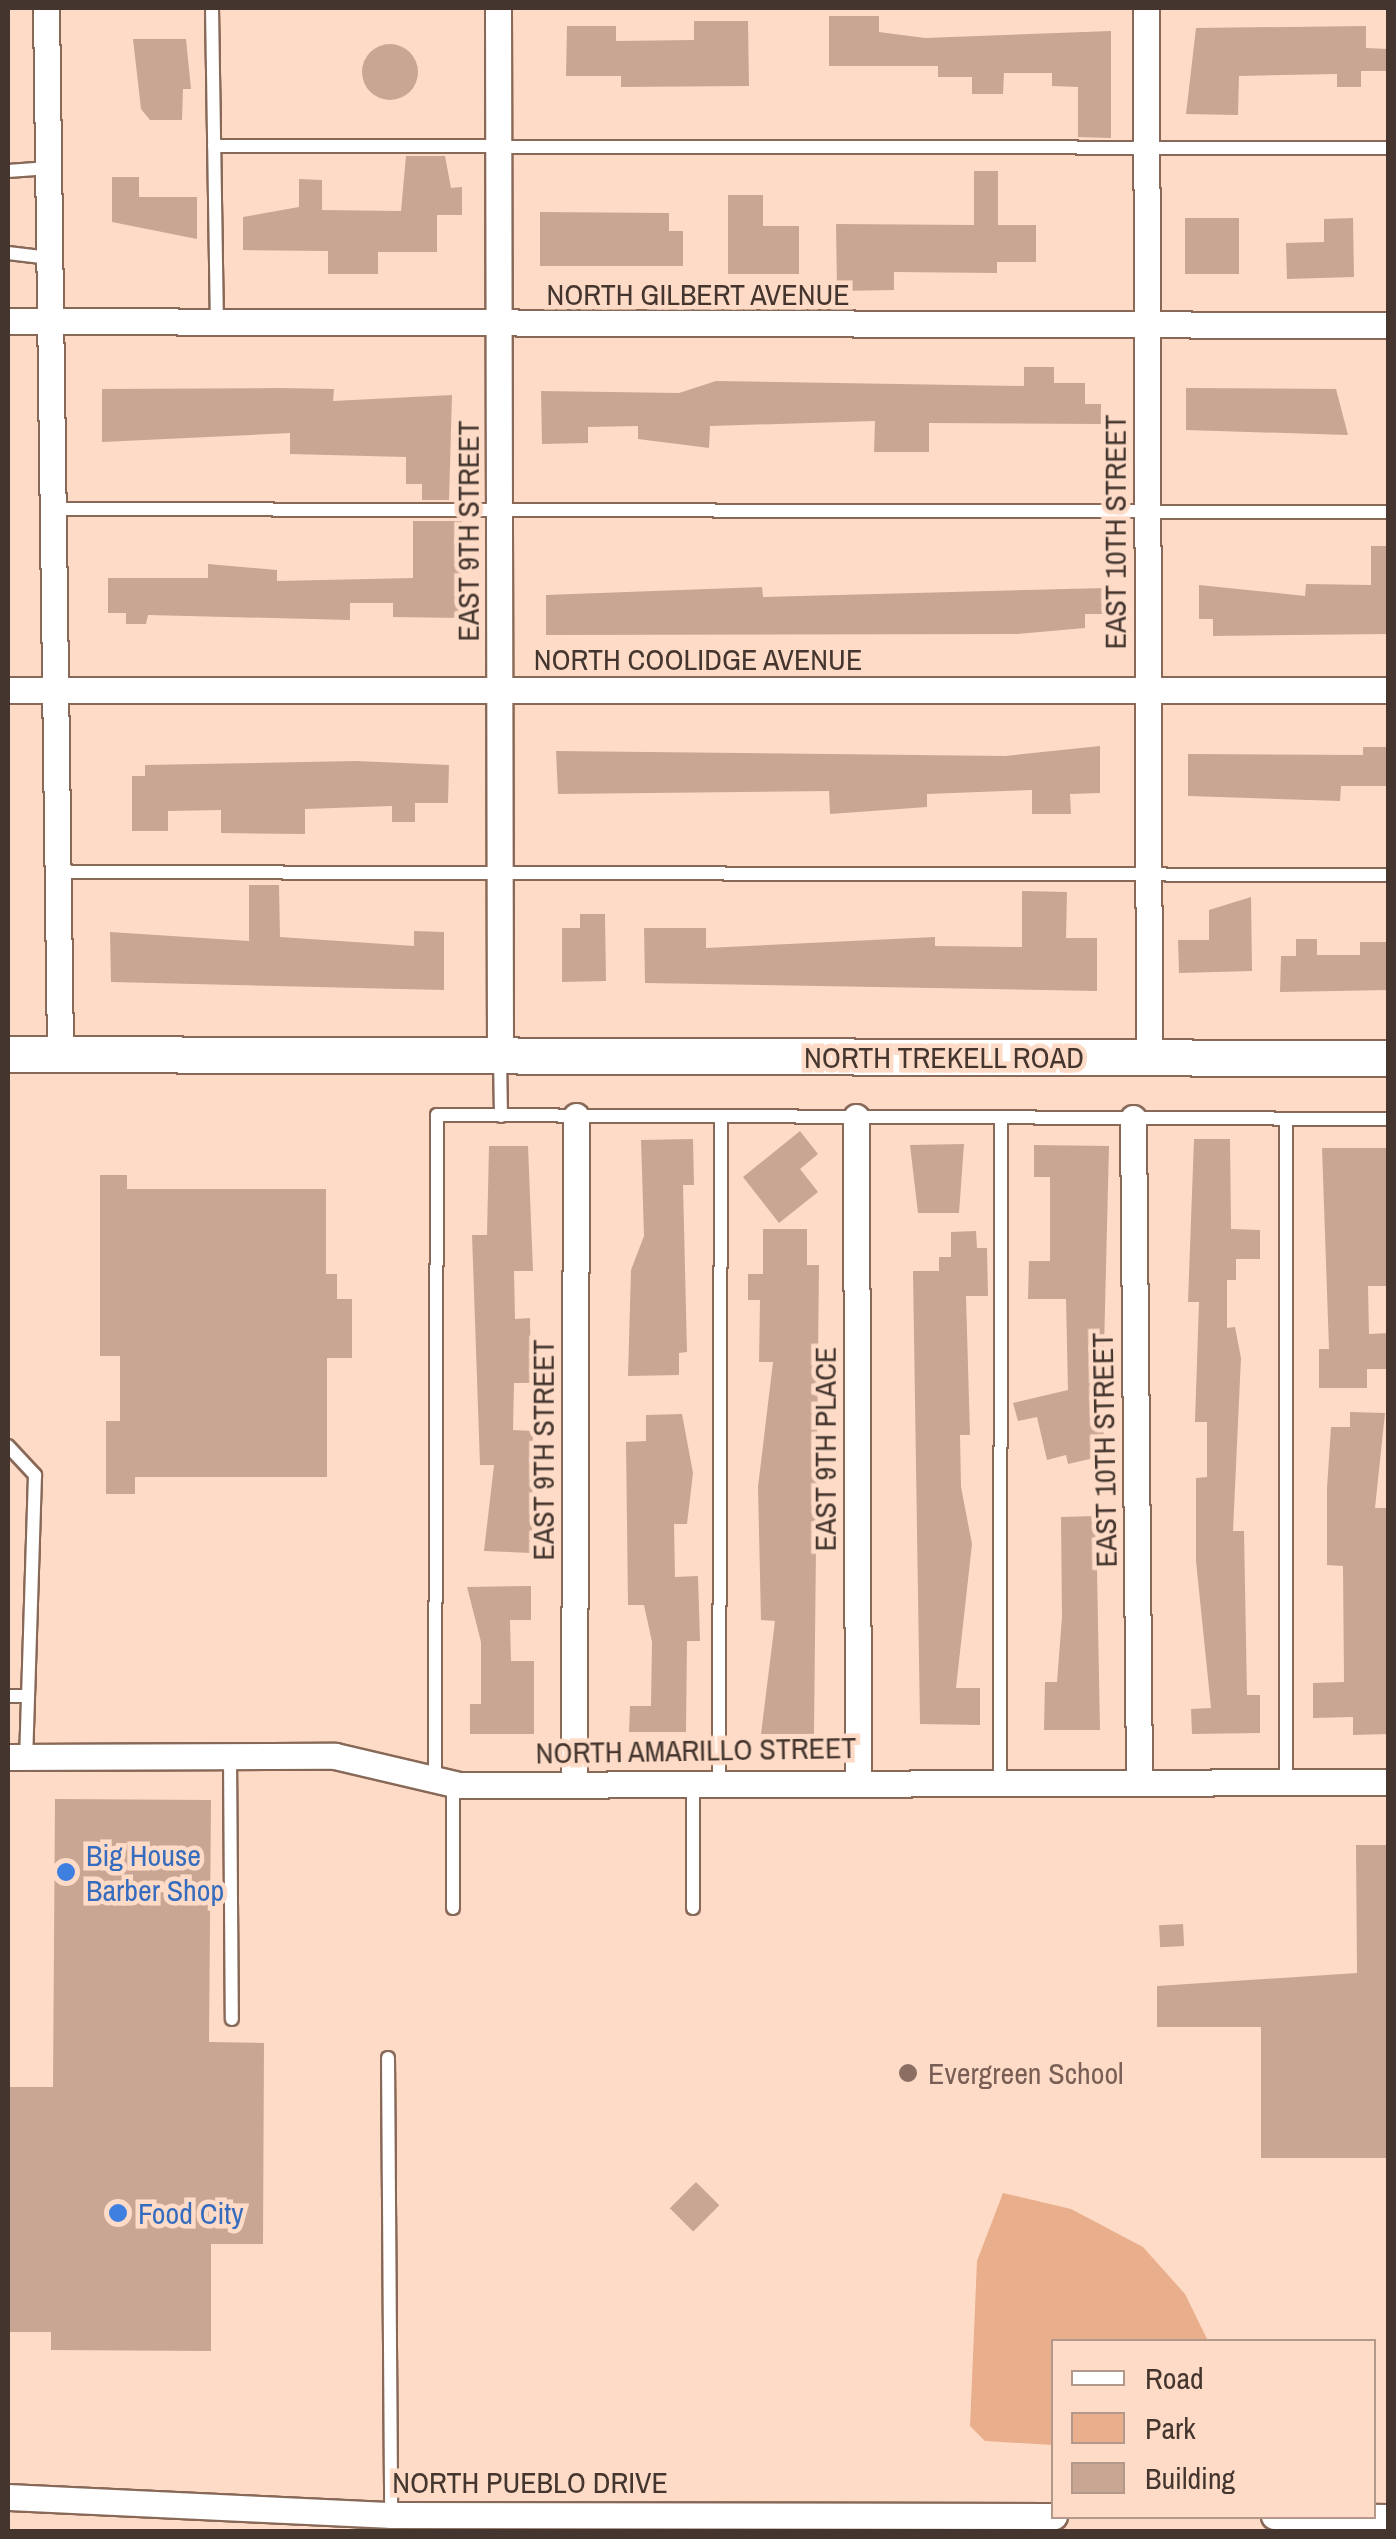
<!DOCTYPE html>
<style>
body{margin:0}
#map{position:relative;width:1396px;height:2539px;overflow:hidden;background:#fedbc7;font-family:"Archivo Narrow",sans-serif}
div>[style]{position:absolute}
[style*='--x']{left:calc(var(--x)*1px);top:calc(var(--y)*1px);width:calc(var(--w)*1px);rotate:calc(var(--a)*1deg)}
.green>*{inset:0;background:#e9ae8b}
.building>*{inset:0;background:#c8a693;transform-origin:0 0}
.round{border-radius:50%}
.roads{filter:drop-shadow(2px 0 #886958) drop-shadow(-2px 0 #886958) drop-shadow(0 2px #886958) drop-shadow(0 -2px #886958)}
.service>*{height:12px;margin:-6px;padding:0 6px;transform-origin:6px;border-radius:6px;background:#fff}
.minor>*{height:25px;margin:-12.5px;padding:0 12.5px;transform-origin:12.5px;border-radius:12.5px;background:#fff}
.secondary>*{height:35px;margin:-17.5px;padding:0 17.5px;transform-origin:17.5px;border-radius:17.5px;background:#fff}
.dots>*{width:28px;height:28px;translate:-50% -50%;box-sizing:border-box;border:5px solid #fedbc7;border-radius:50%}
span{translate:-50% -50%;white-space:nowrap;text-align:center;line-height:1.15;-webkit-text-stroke:9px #fedbc7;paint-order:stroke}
.street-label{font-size:30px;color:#44362e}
.shop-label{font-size:30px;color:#366cbe}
.left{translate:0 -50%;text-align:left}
.education-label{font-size:30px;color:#785e54}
.frame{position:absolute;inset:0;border:10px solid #44362e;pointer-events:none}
.legend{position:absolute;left:1051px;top:2339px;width:325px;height:180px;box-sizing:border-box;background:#fedbc7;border:2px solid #b4998a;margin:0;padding:12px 18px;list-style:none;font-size:30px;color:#44362e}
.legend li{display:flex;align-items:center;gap:20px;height:50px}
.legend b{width:50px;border:2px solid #b4998a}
</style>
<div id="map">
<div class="green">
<div style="clip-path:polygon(1003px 2193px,1071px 2209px,1143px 2247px,1185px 2294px,1208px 2341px,1054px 2342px,1053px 2445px,985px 2441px,970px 2426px,977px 2261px)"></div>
</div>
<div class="building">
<div style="clip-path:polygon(829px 16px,879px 16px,879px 32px,925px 38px,1111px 31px,1111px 138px,1078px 137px,1078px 87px,1052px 86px,1052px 73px,1004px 73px,1003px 94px,972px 94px,972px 77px,938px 77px,938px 66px,829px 66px)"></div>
<div style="clip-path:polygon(694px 21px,748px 21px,749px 86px,621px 87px,621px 76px,566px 76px,567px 26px,616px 26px,616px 41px,694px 40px)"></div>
<div style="clip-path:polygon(1366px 26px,1366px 48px,1388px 49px,1388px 71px,1361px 71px,1361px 87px,1337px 87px,1337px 74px,1239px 76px,1238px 115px,1186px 114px,1196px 28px)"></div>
<div style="clip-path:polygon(133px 39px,186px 39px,191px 89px,183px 89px,182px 120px,150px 120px,141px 109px)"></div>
<div class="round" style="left:362px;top:44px;width:56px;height:56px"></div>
<div style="clip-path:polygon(406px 156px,445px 156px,451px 188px,462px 187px,462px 215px,437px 215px,437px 252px,378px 252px,378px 274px,328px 274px,328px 251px,243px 250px,243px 217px,299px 207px,299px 179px,322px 180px,322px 210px,401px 211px)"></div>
<div style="clip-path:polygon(974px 171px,998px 171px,998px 225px,1036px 225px,1036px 262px,997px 262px,997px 273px,894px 272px,894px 290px,837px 291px,836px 224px,974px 225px)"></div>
<div style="clip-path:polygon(112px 177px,139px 177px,139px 197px,197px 197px,197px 239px,112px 222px)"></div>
<div style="clip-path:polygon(728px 195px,763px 195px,763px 226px,799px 226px,799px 274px,728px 274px)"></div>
<div style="clip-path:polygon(540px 212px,669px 213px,669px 231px,683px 231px,683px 266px,540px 266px)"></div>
<div style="left:1185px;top:218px;width:54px;height:56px"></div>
<div style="clip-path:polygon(1353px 218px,1354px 277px,1287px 279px,1286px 243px,1324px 242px,1324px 219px)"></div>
<div style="clip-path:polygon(1024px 367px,1054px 367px,1054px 383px,1085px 383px,1085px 404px,1101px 404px,1101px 424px,929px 423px,929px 452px,874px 452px,875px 421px,710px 426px,709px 448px,638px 439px,638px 426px,588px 427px,588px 443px,542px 444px,541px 391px,679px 393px,716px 381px,1024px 386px)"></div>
<div style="clip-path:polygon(280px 388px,334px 389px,333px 401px,452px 395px,449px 500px,422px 500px,422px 484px,406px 484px,406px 457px,290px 454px,290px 433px,102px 442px,102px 389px)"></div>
<div style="clip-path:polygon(1186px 388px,1336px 389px,1348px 435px,1186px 430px)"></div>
<div style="clip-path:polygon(413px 521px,462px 521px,461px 618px,393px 617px,393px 603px,350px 603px,350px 620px,148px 615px,146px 624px,126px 624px,126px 613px,108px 613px,108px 578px,208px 578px,208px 564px,277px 570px,277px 581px,413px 578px)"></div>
<div style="clip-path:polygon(1371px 546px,1388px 546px,1388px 634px,1213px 636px,1213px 619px,1199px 619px,1199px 585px,1305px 596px,1306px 584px,1371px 585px)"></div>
<div style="clip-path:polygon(762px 587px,763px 597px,1105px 588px,1105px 614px,1085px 614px,1085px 628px,1017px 634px,546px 635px,546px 595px)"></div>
<div style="clip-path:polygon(1100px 746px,1100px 793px,1070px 794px,1071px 814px,1032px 814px,1032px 790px,927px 794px,927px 807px,830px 814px,829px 791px,558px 794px,556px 751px,1005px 756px)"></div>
<div style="clip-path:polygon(1363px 747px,1388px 747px,1388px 786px,1341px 786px,1340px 801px,1188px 796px,1188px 754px,1363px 755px)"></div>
<div style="clip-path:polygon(356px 761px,449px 765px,448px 803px,415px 803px,415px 822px,392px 822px,392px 806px,305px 809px,305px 834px,221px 833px,221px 810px,168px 811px,168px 831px,132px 831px,132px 776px,145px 776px,145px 765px)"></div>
<div style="clip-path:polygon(249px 885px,279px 885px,280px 937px,414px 946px,414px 931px,444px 932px,444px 990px,111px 982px,110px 932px,249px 941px)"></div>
<div style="clip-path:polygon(1022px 891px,1067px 892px,1066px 938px,1097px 938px,1097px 991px,645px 983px,644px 928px,706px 928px,706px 948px,935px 937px,935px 946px,1022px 947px)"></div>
<div style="clip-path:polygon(1251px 897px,1252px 971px,1179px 973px,1178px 940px,1209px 940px,1209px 910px)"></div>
<div style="clip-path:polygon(580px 914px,605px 914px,606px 981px,562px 982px,562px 928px,580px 928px)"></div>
<div style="clip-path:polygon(1296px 939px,1317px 939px,1317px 955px,1360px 955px,1360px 942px,1388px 942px,1388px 990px,1280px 992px,1281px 956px,1296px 956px)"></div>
<div style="clip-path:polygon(800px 1131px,818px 1154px,800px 1169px,818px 1192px,779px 1223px,743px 1177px)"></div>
<div style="clip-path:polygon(693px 1139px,694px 1185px,683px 1185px,687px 1352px,679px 1353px,679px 1375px,628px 1376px,631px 1270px,644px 1236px,641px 1140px)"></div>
<div style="clip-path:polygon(1194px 1139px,1230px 1139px,1231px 1229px,1260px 1230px,1260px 1259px,1236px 1259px,1236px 1280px,1227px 1280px,1227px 1328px,1235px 1327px,1241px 1358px,1233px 1531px,1244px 1531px,1247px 1695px,1260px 1695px,1260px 1733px,1192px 1734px,1191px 1709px,1211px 1708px,1196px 1561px,1196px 1478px,1207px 1477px,1207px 1422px,1195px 1422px,1199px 1302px,1188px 1302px)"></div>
<div style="clip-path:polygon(964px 1144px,959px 1213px,918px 1213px,910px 1145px)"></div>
<div style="clip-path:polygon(1034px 1145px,1109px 1146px,1103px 1390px,1093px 1390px,1104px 1434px,1090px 1438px,1094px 1458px,1068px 1464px,1066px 1455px,1047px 1460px,1037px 1417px,1018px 1421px,1013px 1403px,1068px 1390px,1066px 1299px,1028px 1299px,1029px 1261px,1050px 1261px,1050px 1177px,1034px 1177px)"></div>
<div style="clip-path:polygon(489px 1146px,528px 1146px,533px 1271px,514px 1271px,515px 1319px,530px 1318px,531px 1383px,514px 1383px,513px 1430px,533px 1431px,532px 1553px,484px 1551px,494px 1465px,480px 1465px,472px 1235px,487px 1235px)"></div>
<div style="clip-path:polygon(1322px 1148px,1388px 1148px,1388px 1286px,1368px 1286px,1369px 1334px,1388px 1333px,1388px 1369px,1367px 1369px,1367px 1388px,1319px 1388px,1319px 1349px,1329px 1349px)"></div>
<div style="clip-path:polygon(100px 1175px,127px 1175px,127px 1189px,326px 1189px,326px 1274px,337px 1274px,337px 1299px,352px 1299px,352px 1358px,327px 1358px,327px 1477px,135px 1477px,135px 1494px,106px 1494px,106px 1421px,120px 1421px,120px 1356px,100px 1356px)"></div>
<div style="clip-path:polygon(763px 1229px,807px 1229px,807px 1265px,819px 1265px,814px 1734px,761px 1734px,775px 1621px,761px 1620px,758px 1487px,773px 1362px,759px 1362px,760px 1300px,748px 1300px,748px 1274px,763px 1274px)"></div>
<div style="clip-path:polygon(976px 1231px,977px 1248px,987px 1248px,988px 1296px,966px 1296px,970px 1435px,960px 1435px,961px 1487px,972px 1544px,956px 1688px,980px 1688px,980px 1725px,920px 1724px,913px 1271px,939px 1271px,939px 1257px,951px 1257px,951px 1232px)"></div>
<div style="clip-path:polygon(1350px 1412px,1385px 1413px,1375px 1508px,1388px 1508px,1388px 1734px,1353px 1735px,1353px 1717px,1313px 1718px,1313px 1683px,1344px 1682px,1343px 1566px,1327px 1565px,1327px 1488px,1331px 1427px,1350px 1427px)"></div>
<div style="clip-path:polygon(682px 1414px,693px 1473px,687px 1524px,674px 1524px,675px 1577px,698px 1576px,700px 1641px,687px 1641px,686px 1732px,629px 1732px,630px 1706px,651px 1706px,652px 1642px,644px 1605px,628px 1605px,626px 1442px,646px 1441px,646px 1415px)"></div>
<div style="clip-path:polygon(1096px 1516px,1100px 1730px,1044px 1730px,1045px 1682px,1057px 1682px,1062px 1617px,1061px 1517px)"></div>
<div style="clip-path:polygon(531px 1586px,531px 1620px,510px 1620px,511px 1661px,534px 1661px,534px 1734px,470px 1734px,470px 1704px,481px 1704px,481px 1642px,467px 1587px)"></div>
<div style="clip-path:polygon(55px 1799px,211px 1800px,209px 2042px,264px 2043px,263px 2244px,211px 2244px,211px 2351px,51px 2350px,51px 2332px,8px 2332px,8px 2087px,53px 2087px)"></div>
<div style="clip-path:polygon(1356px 1845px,1388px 1845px,1388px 2158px,1261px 2158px,1261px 2027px,1157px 2027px,1157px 1986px,1357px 1973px)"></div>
<div style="left:1183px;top:1924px;width:22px;height:24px;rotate:87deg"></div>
<div style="left:696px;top:2182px;width:33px;height:37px;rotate:45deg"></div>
</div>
<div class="roads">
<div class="service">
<div style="--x:212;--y:8;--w:316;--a:89.1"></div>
<div style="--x:214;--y:146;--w:1174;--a:0.1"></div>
<div style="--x:8;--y:171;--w:41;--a:-4.2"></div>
<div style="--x:8;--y:253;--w:42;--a:6.8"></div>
<div style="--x:51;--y:509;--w:1337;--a:0.13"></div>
<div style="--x:61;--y:872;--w:1327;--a:0.13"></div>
<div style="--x:500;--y:1058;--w:58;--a:89"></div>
<div style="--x:1286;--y:1119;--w:663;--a:90"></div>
<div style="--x:8;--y:1446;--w:40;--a:47"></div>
<div style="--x:35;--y:1475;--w:282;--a:91.8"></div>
<div style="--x:8;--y:1696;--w:20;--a:0"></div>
<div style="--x:230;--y:1757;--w:262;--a:89.6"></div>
<div style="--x:435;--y:1779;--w:664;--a:-89.83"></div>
<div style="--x:437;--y:1115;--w:951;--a:0.24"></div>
<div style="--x:1000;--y:1781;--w:663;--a:-89.91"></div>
<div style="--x:719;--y:1782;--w:665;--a:-89.83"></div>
<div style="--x:693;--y:1783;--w:125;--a:90"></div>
<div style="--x:453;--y:1908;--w:124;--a:-90"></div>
<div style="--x:388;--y:2058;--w:457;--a:89.6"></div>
</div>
<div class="minor">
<div style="--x:46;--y:8;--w:1047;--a:89.23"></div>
<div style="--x:498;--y:8;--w:1047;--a:89.89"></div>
<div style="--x:1146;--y:8;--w:1049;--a:89.84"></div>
<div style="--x:8;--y:321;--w:1380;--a:0.17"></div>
<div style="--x:8;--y:690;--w:1380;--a:0"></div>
<div style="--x:856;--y:1117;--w:664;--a:89.83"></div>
<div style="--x:1133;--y:1118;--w:663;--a:89.48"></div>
<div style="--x:8;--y:1757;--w:327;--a:-0.2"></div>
<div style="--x:335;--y:1756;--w:127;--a:13.2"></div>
<div style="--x:459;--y:1785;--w:929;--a:-0.19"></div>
<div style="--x:574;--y:1784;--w:668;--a:-89.83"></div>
<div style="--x:8;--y:2497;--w:383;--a:2.7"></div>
<div style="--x:391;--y:2515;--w:663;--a:0.09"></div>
<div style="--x:1274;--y:2516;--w:114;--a:0.5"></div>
</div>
<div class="secondary">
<div style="--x:8;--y:1054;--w:1380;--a:0.17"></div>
</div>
</div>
<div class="dots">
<div style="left:66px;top:1872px;background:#3f7fe0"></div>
<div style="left:908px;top:2073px;background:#8d6e63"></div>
<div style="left:118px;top:2213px;background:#3f7fe0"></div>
</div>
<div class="street-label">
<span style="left:698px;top:294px">NORTH GILBERT AVENUE</span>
<span style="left:468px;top:531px;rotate:-90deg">EAST 9TH STREET</span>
<span style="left:1115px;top:532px;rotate:-90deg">EAST 10TH STREET</span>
<span style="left:698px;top:659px">NORTH COOLIDGE AVENUE</span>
<span style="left:944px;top:1057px">NORTH TREKELL ROAD</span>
<span style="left:825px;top:1449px;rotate:-90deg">EAST 9TH PLACE</span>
<span style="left:543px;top:1450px;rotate:-90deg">EAST 9TH STREET</span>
<span style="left:1104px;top:1450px;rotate:-91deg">EAST 10TH STREET</span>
<span style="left:696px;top:1750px;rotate:-1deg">NORTH AMARILLO STREET</span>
<span style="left:530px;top:2482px">NORTH PUEBLO DRIVE</span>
</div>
<div class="shop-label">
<span class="left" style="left:86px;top:1872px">Big House<br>Barber Shop</span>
<span class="left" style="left:138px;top:2213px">Food City</span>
</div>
<div class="education-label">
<span class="left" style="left:928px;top:2073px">Evergreen School</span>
</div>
<div class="frame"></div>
<ul class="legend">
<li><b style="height:12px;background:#fff"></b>Road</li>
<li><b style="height:28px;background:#e9ae8b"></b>Park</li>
<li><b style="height:28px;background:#c8a693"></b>Building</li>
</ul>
</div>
